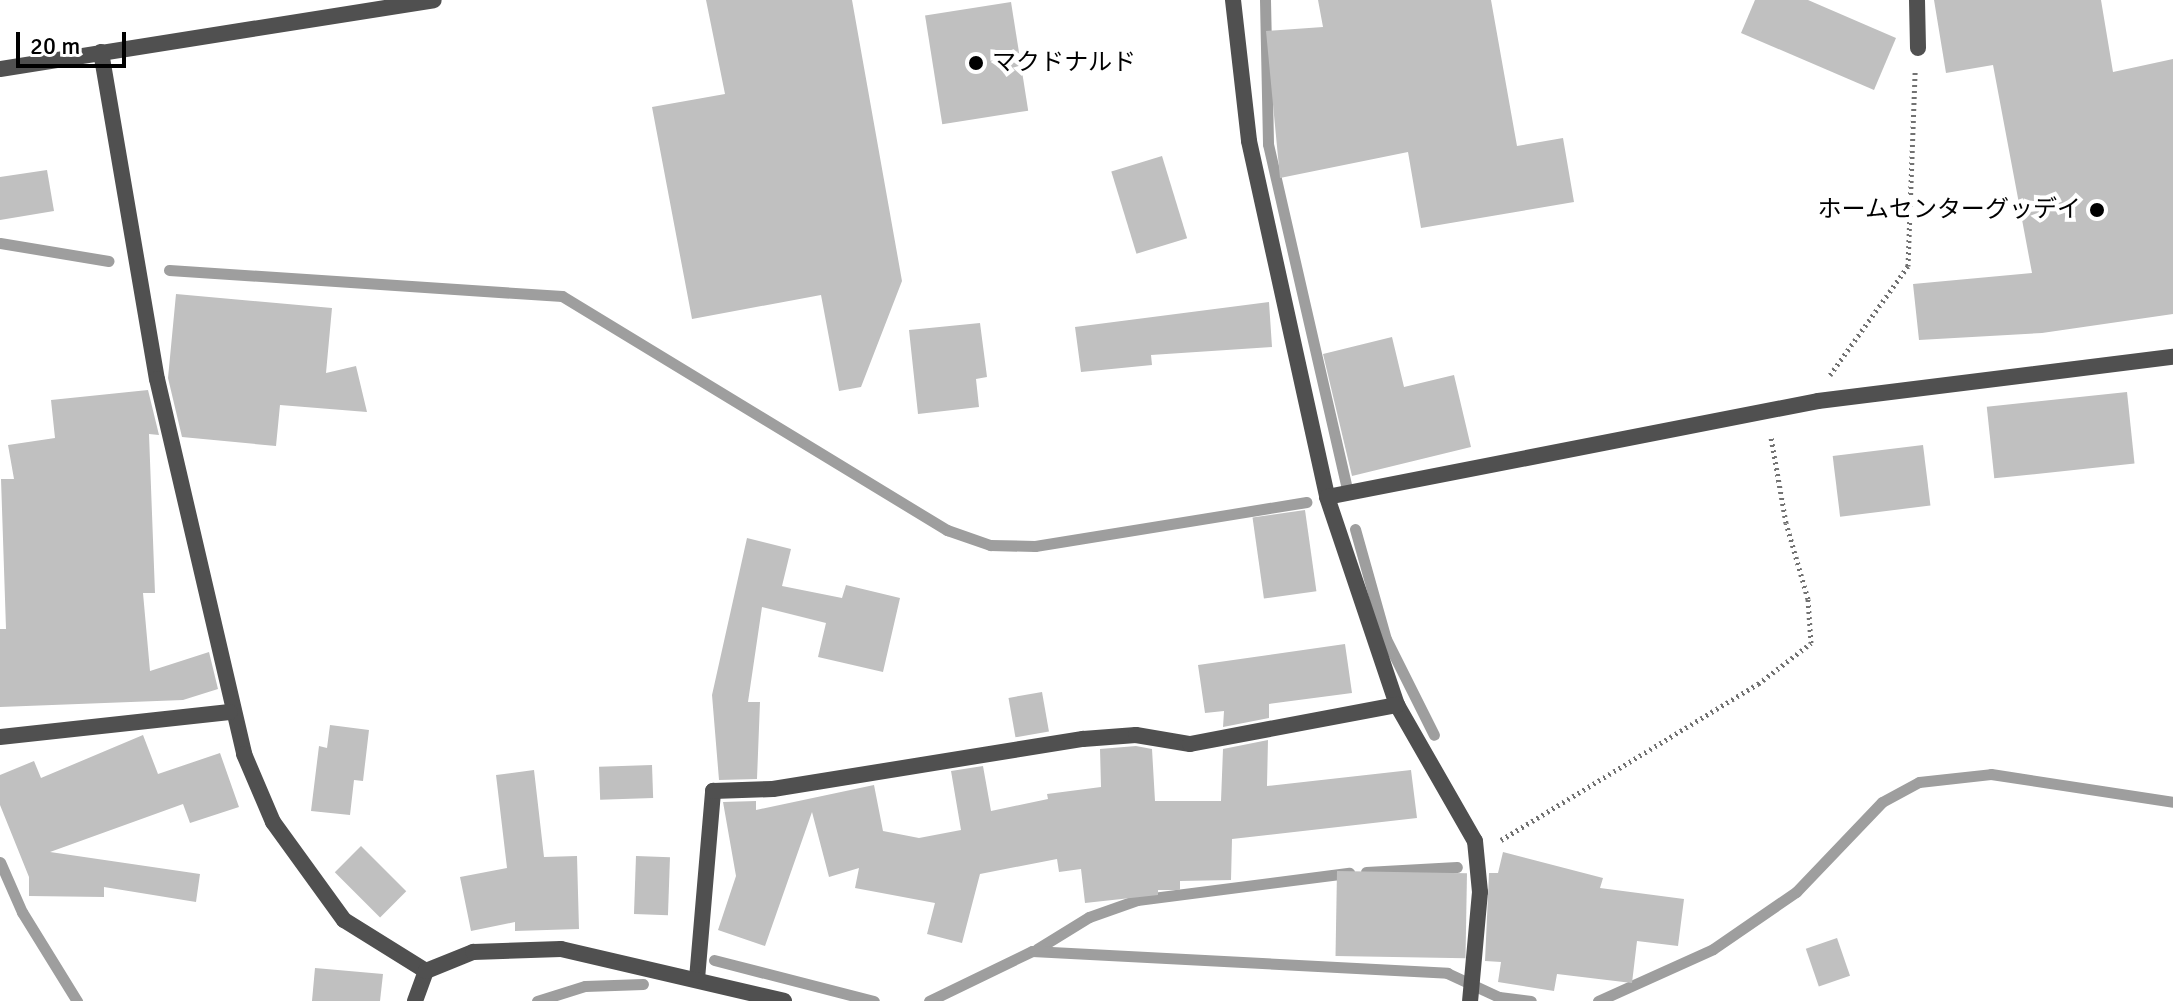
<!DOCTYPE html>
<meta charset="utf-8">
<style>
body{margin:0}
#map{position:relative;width:2173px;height:1001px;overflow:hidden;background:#fff;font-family:Signika,"Noto Sans JP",sans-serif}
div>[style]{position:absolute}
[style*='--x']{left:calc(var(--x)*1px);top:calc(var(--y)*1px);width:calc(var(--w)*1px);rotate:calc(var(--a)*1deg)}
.stream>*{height:11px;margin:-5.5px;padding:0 5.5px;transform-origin:5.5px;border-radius:5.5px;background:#9e9e9e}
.building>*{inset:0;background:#c0c0c0;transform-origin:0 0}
.path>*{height:5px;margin-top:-2.5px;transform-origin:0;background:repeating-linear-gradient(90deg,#727272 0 2px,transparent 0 6px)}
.minor>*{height:16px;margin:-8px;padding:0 8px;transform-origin:8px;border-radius:8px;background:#505050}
.tertiary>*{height:16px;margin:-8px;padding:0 8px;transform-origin:8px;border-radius:8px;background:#505050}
.dots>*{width:22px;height:22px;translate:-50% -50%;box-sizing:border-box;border:4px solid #fff;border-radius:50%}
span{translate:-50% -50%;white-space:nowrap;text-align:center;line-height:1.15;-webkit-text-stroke:8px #fff;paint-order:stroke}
.poi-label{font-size:24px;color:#000}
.left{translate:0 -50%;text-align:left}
.right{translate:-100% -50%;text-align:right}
.scale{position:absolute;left:16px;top:32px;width:110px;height:36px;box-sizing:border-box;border:4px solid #000;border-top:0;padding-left:10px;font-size:24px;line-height:28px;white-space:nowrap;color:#000;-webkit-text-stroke:6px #fff;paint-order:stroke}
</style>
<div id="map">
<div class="stream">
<div style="--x:1265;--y:0;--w:144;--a:88.8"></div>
<div style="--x:1268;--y:144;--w:354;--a:77.1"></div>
<div style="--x:0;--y:243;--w:110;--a:9.4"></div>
<div style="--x:169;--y:270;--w:394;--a:3.8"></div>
<div style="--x:562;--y:296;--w:451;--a:31.3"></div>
<div style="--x:947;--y:530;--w:46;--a:19.2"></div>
<div style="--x:990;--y:545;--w:45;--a:1.3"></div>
<div style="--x:1035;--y:546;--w:275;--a:-9.2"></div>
<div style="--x:1355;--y:529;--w:114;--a:74.3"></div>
<div style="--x:1386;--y:639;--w:107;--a:63.4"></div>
<div style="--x:0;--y:862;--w:55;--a:66.3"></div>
<div style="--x:22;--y:912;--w:105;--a:58.3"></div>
<div style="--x:1366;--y:872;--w:91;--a:-3.1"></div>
<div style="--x:1037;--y:949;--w:61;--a:-31.6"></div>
<div style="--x:1089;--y:917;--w:51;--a:-19.5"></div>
<div style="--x:1137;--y:900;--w:214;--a:-7.3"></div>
<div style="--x:714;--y:960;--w:165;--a:14.4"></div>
<div style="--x:537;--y:1001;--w:50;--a:-17.4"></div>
<div style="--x:585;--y:986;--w:58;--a:-2"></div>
<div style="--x:929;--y:1001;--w:114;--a:-25.9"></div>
<div style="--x:1032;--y:951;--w:416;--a:3"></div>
<div style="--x:1447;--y:973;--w:57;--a:24.8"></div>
<div style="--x:1499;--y:997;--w:32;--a:7"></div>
<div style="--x:1598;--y:1001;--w:126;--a:-24.3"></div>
<div style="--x:1713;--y:949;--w:101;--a:-34.5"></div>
<div style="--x:1796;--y:892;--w:124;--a:-46.3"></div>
<div style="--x:1882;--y:802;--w:42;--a:-28.4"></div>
<div style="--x:1919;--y:782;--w:72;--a:-6.3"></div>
<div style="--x:1991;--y:774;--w:184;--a:8.7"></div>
</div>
<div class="building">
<div style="clip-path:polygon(706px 0,852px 0,902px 281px,861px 387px,839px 391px,821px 295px,692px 319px,652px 107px,725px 94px)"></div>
<div style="clip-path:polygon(1318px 0,1491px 0,1517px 146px,1563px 138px,1574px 202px,1421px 228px,1408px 152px,1280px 178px,1266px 31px,1323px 27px)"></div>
<div style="clip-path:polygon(1755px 0,1808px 0,1896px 38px,1874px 90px,1741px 33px)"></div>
<div style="clip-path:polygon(1934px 0,2101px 0,2113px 72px,2173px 59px,2173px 314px,2042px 333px,1919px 340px,1913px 284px,2032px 273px,1993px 65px,1946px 73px)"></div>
<div style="left:1011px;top:2px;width:110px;height:87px;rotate:81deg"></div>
<div style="left:1162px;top:156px;width:86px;height:53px;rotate:73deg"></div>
<div style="clip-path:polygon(47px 170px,54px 211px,0 220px,0 177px)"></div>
<div style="clip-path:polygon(176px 294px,332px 308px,326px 373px,356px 366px,367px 412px,280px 405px,276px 446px,182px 437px,168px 378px)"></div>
<div style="clip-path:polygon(1269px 302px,1272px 347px,1151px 355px,1152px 365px,1081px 372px,1075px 327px)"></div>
<div style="clip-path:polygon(980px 323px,987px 377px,976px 379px,979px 407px,918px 414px,909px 330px)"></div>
<div style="clip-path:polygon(1392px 337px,1404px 387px,1454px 375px,1471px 447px,1352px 476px,1323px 354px)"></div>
<div style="clip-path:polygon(148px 390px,159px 435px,149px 434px,155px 593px,143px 593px,150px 671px,209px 652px,218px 689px,183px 700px,0 707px,0 629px,6px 629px,1px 479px,14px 479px,8px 445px,55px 438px,51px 400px)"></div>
<div style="left:2127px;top:392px;width:72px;height:141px;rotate:84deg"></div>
<div style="left:1923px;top:445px;width:61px;height:91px;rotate:83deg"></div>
<div style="left:1305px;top:510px;width:82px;height:53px;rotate:82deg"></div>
<div style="clip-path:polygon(747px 538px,791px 549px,782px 586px,842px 598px,846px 585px,900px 598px,883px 672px,818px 657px,826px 623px,762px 607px,748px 702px,760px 702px,757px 779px,719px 780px,712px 695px)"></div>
<div style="clip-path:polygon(1345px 644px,1352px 693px,1269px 704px,1269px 718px,1223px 727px,1224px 711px,1205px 713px,1198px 665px)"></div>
<div style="left:1042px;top:692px;width:40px;height:34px;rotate:80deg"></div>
<div style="clip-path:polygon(330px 725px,369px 730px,363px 781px,354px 780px,350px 815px,311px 811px,319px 746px,327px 748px)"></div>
<div style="clip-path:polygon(143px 735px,158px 774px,220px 753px,239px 807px,190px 823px,183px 804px,50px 852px,200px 874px,196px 902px,104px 887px,104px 897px,29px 896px,29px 877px,0 805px,0 775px,34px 761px,41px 778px)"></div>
<div style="clip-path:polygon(1268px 740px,1267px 786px,1411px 770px,1417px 818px,1232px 839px,1231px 880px,1180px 881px,1180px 890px,1158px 890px,1158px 895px,1085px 903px,1081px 869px,1059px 872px,1057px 859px,980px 874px,962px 943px,927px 934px,935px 903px,855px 888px,859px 868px,829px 877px,812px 812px,765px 946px,718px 930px,736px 876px,723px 802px,756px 801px,756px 810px,874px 785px,883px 831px,919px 838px,961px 830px,951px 771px,983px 766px,991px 811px,1048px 799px,1047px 794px,1101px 787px,1100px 749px,1136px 746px,1152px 749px,1155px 801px,1221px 801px,1223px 749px)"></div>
<div style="left:652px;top:765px;width:33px;height:53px;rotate:88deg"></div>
<div style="clip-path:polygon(534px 770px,544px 857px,577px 856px,579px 929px,515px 931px,515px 922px,471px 931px,460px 877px,507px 868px,496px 775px)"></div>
<div style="left:361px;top:846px;width:64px;height:37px;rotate:45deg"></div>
<div style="clip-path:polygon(1503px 852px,1603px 878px,1600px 888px,1684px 899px,1678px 946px,1637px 941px,1632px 983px,1557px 974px,1554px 991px,1498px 982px,1501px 962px,1485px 961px,1489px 873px,1498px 873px)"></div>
<div style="left:636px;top:856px;width:34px;height:58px;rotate:2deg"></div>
<div style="left:1337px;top:871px;width:130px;height:85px;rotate:1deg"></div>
<div style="left:1837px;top:938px;width:40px;height:33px;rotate:71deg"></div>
<div style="clip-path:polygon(315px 968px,383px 974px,380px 1001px,312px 1001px)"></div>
</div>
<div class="path">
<div style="--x:1830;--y:375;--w:134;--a:-54.4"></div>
<div style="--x:1908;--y:266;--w:195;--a:-87.9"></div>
<div style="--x:1501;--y:840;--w:301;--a:-31.3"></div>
<div style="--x:1758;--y:684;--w:67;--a:-37.7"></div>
<div style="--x:1811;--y:643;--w:44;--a:-93.9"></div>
<div style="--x:1808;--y:599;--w:79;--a:-106.1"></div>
<div style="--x:1786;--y:523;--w:87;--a:-99.9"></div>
</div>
<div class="minor">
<div style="--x:1233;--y:0;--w:142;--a:83.5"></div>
<div style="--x:1249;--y:141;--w:364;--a:77.6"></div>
<div style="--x:1327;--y:497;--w:219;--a:71.4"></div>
<div style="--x:1397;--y:705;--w:157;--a:60.2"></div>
<div style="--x:1475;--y:841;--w:51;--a:84.4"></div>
<div style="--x:1480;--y:892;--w:109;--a:95.2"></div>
<div style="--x:1917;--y:0;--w:48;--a:88.8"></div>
<div style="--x:101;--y:52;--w:332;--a:80.3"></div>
<div style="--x:157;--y:379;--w:385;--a:76.9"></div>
<div style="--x:244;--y:754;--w:74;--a:66.9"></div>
<div style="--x:273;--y:822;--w:121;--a:54.1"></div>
<div style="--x:344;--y:920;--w:97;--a:31.9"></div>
<div style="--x:1327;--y:497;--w:500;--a:-11.06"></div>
<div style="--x:1818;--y:401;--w:358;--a:-7.1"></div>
<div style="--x:0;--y:737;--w:231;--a:-6.2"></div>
<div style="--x:697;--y:979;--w:189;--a:-85.1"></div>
<div style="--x:713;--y:791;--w:60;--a:-1.9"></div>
<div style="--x:773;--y:789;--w:314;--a:-9.2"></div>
<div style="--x:1083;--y:739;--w:53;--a:-4.3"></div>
<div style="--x:1136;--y:735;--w:55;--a:9.5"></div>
<div style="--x:1190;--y:744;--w:211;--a:-10.7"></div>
<div style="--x:415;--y:1001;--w:32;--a:-70"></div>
<div style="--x:426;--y:971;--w:51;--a:-22"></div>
<div style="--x:473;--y:952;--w:88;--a:-2"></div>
<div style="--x:561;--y:949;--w:229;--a:13.1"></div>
</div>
<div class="tertiary">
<div style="--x:0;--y:69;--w:439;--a:-9"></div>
</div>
<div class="dots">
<div style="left:976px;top:63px;background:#000"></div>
<div style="left:2097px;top:210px;background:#000"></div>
</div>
<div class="poi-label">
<span class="left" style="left:992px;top:63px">マクドナルド</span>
<span class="right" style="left:2081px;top:210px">ホームセンターグッデイ</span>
</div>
<div class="scale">20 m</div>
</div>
